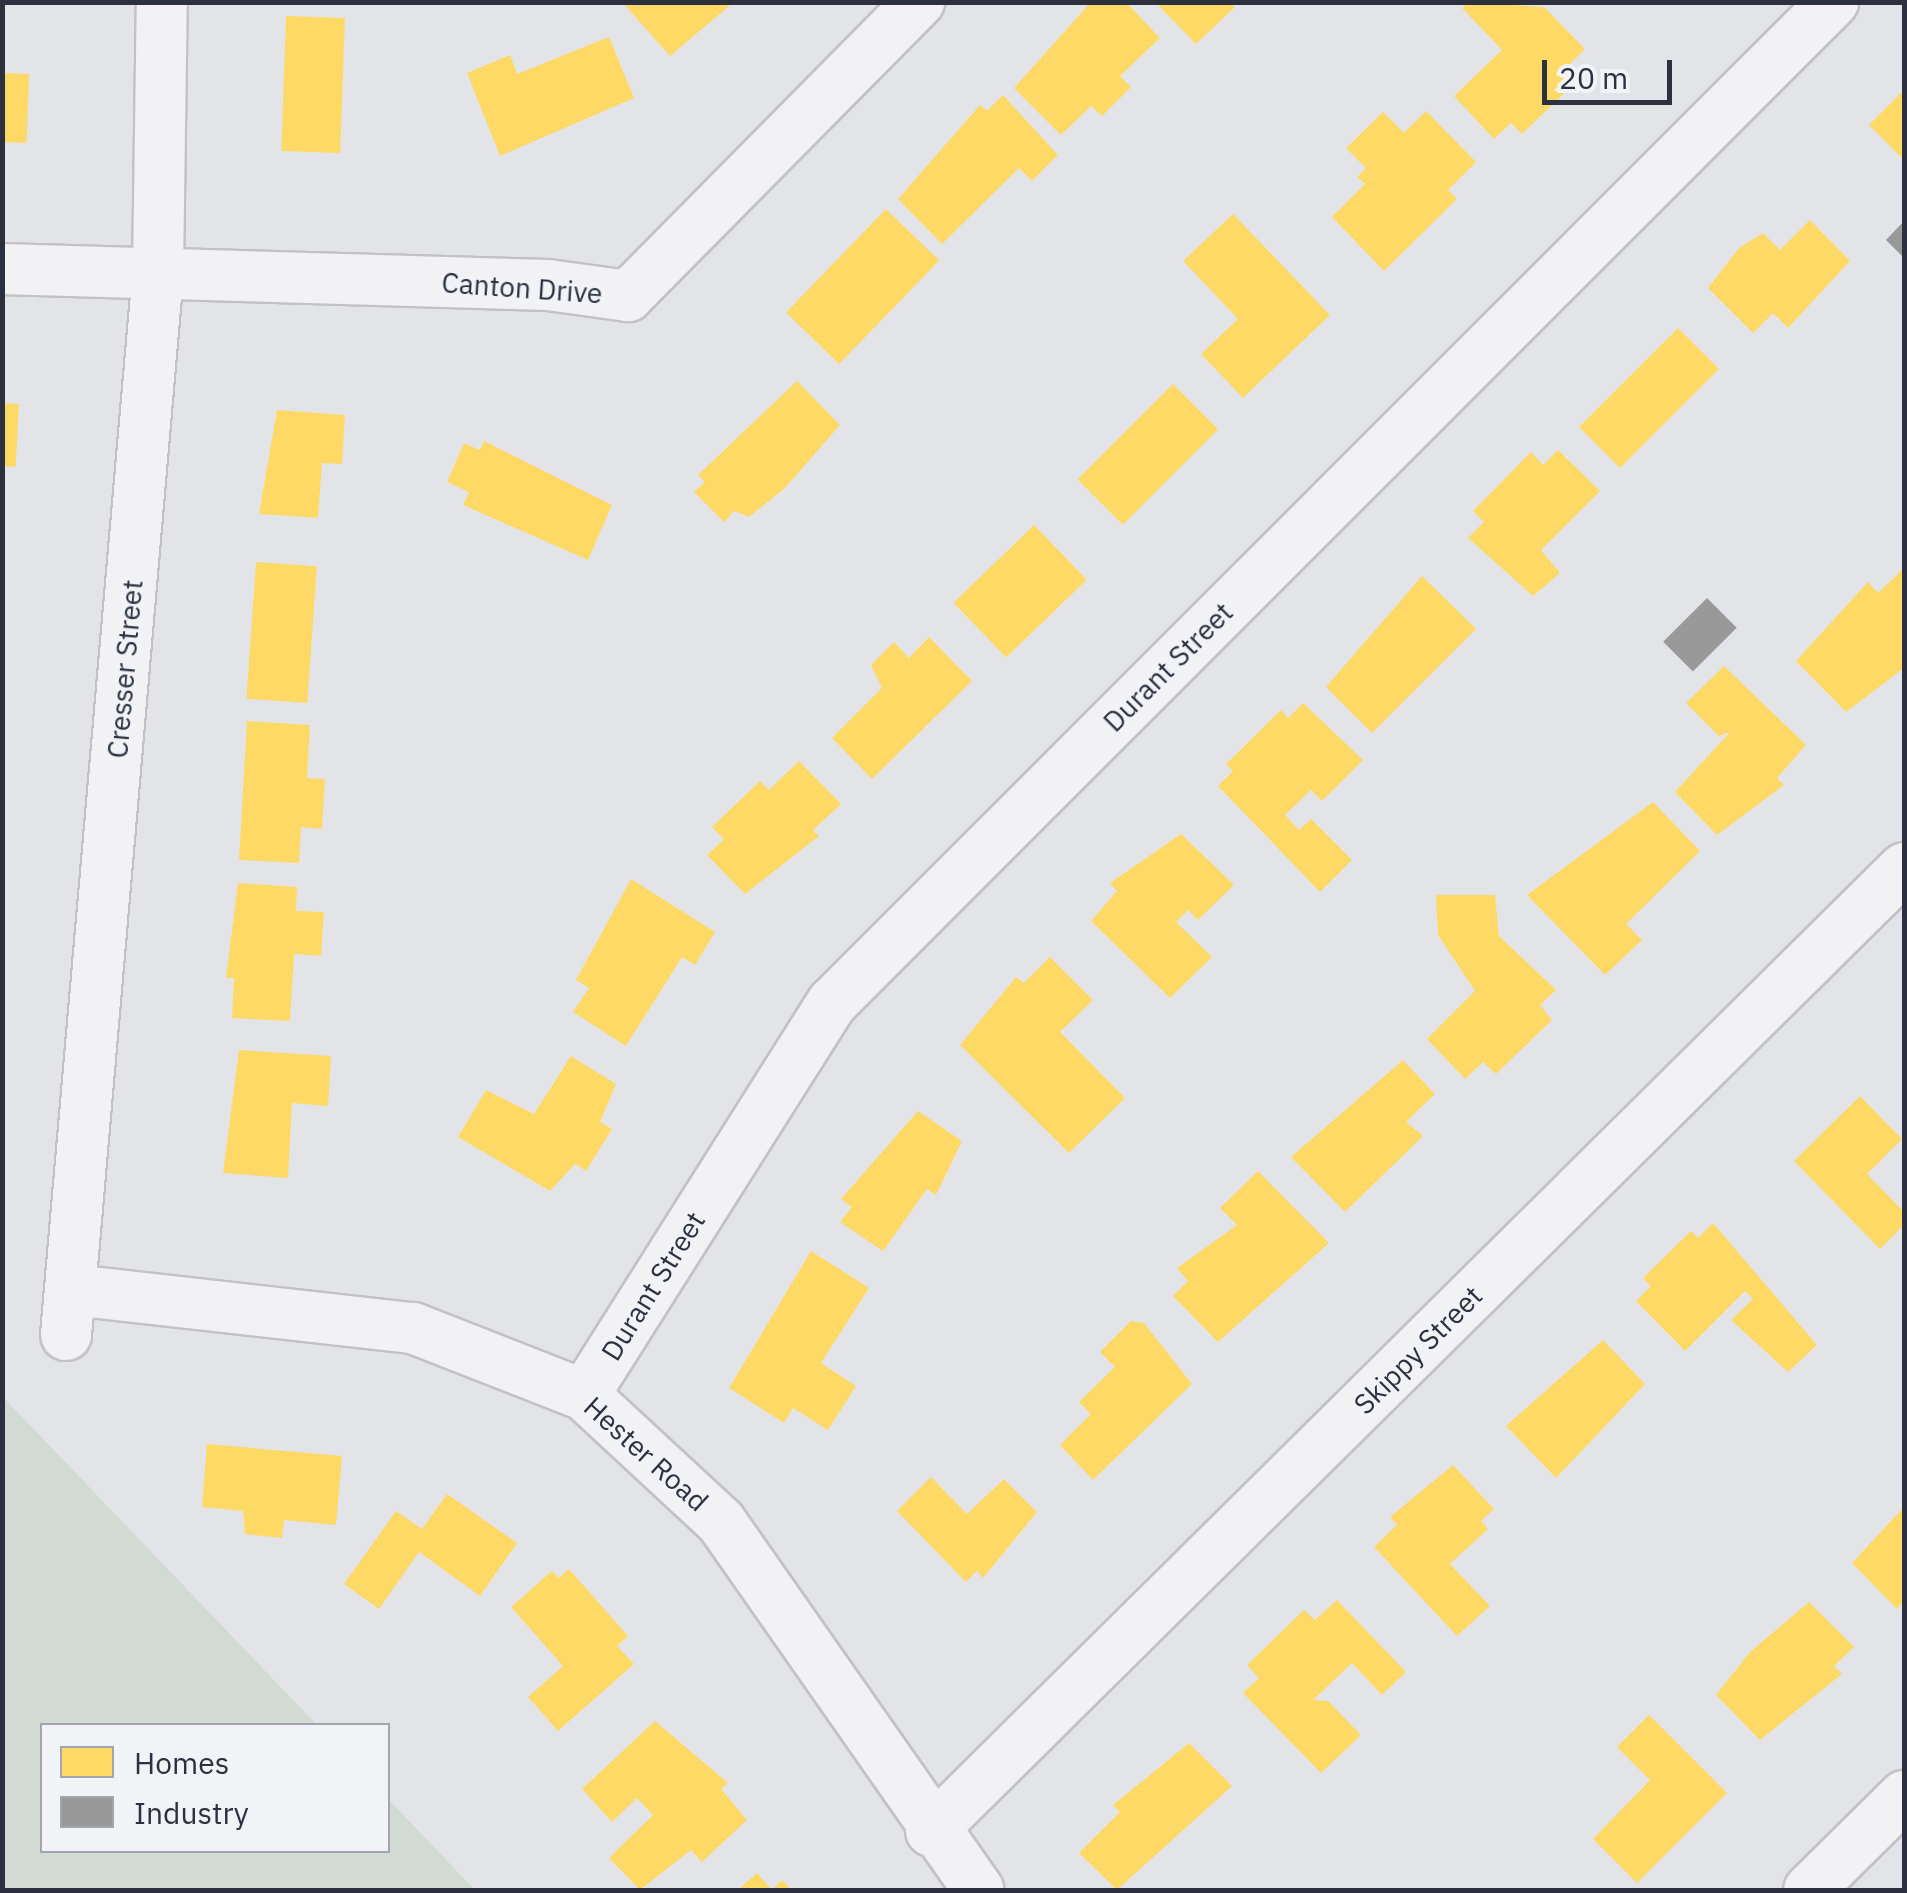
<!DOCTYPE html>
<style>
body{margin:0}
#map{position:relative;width:1907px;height:1893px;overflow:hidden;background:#e3e4e8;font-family:"IBM Plex Sans",sans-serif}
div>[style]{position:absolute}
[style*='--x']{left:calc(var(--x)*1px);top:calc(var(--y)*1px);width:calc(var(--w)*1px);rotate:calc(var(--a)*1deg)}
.green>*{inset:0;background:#d2dad4}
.homes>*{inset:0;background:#ffd966;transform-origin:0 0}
.industry>*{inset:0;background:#999;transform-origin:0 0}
.roads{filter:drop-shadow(2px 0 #c2c2c6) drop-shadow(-2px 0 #c2c2c6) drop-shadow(0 2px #c2c2c6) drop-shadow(0 -2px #c2c2c6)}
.minor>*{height:50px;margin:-25px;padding:0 25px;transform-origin:25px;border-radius:25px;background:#f2f2f4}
span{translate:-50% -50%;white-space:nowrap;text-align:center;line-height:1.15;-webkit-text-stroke:10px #f1f3f6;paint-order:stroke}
.street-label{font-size:28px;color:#2c303f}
.frame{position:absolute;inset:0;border:5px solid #2c303f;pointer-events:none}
.legend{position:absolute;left:40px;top:1723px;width:350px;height:130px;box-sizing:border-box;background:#f1f3f6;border:2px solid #a2a5ad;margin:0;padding:12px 18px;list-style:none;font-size:30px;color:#2c303f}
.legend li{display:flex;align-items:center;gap:20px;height:50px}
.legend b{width:50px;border:2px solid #a2a5ad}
.scale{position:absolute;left:1542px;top:60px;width:130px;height:45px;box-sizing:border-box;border:5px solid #2c303f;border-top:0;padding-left:12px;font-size:30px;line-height:35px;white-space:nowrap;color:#2c303f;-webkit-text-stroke:8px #f1f3f6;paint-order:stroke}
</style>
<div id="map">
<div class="green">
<div style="clip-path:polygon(2px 1396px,317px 1725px,42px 1726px,42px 1850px,388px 1850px,388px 1799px,475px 1890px,3px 1890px)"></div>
</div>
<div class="homes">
<div style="clip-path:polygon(622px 2px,734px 2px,670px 56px)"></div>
<div style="clip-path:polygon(1091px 2px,1126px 2px,1160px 38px,1120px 76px,1131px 87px,1102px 116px,1091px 106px,1061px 135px,1014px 88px)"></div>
<div style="clip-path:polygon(1155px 2px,1231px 2px,1235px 7px,1196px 44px)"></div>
<div style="clip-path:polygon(1468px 2px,1544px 7px,1585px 49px,1569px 65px,1581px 77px,1522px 134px,1511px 123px,1494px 139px,1454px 96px,1502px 50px,1462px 8px)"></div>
<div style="left:286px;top:16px;width:59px;height:135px;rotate:2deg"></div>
<div style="clip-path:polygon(609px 37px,634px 98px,500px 156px,467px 73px,510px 55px,517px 74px)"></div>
<div style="left:2px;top:73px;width:27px;height:69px;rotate:2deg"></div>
<div style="clip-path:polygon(1904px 90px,1904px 160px,1869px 125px)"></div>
<div style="clip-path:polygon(1003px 95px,1058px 155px,1032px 181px,1019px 168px,942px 244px,898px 199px,980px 105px,987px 111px)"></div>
<div style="clip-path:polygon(1426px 111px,1476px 162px,1448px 190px,1457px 199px,1384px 271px,1332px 217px,1365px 184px,1357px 177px,1366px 168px,1346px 148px,1383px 112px,1404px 133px)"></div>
<div style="left:886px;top:209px;width:74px;height:144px;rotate:44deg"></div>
<div style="clip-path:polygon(1233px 214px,1330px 315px,1243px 398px,1201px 354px,1238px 319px,1183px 261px)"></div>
<div style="clip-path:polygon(1810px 220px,1850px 261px,1788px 328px,1773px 313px,1753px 333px,1708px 288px,1739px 248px,1763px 233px,1780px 250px)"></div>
<div style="left:1678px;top:328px;width:58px;height:140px;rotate:45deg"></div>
<div style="clip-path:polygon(797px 381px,840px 425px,785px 488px,749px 517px,734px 511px,724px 522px,694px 492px,705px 482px,698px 475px)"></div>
<div style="left:1173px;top:384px;width:64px;height:135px;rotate:45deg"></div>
<div style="left:2px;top:403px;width:17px;height:63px;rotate:3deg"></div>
<div style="clip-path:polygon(277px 410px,345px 415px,342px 464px,322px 463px,318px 518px,259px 514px)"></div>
<div style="clip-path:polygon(484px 441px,612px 505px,588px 560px,463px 505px,469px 492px,447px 482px,464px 443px,480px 450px)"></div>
<div style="clip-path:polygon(1558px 450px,1600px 491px,1541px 550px,1560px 573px,1533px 596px,1468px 538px,1484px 522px,1473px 511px,1531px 452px,1543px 465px)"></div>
<div style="left:1034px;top:525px;width:76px;height:112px;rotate:46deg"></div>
<div style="left:256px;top:562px;width:61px;height:137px;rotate:4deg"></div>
<div style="clip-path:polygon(1904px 568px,1904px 668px,1846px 712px,1796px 661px,1868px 582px,1878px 593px)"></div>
<div style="clip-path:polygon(1422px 576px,1476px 629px,1372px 733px,1326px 687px)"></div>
<div style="clip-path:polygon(929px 637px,972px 681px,872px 779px,832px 738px,882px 688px,871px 665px,894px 642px,909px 658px)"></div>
<div style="clip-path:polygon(1724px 666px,1806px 745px,1777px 778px,1784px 785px,1717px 835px,1675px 792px,1730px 732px,1719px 736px,1686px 703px)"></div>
<div style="clip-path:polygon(1303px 703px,1363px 760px,1322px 801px,1311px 790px,1285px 815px,1299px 830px,1311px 819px,1352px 860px,1320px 892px,1218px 786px,1233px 771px,1226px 764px,1281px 710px,1288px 718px)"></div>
<div style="clip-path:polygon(247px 721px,310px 725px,307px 778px,325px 779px,322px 829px,301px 827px,299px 863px,239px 860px)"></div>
<div style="clip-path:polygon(799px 761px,841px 804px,813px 830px,819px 836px,745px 894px,707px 855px,724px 839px,712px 827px,760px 781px,769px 790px)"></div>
<div style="clip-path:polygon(1653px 802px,1700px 851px,1626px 924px,1642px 940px,1605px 975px,1527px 895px)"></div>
<div style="clip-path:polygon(1181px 834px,1234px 885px,1198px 920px,1188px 910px,1176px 922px,1212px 957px,1170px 998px,1091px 921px,1117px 891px,1110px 883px)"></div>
<div style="clip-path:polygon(631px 879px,715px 932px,695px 965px,682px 957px,626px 1046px,573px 1012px,589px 988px,576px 980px)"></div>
<div style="clip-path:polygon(238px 883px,297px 887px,296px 911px,324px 912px,321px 956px,294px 954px,290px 1021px,232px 1018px,234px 978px,226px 978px)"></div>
<div style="clip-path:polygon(1436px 895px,1495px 895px,1499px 936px,1556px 990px,1540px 1005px,1552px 1020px,1496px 1074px,1483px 1062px,1465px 1079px,1427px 1039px,1475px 991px,1438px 935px)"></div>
<div style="clip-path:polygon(1050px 957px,1093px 1000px,1060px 1032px,1125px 1098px,1069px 1153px,960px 1045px,1016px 977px,1024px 983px)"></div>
<div style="clip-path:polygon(239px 1050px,331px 1056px,328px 1106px,292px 1103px,288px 1178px,223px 1173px)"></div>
<div style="clip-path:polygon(571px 1056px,616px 1084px,600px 1122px,612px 1129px,586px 1171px,575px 1164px,550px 1191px,458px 1137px,486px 1090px,534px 1114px)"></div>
<div style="clip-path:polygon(1403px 1060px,1435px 1094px,1406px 1122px,1423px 1136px,1345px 1212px,1291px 1157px)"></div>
<div style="clip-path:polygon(1860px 1096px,1902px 1139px,1867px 1174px,1904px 1212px,1904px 1225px,1880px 1249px,1794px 1161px)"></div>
<div style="clip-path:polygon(918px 1111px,962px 1141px,936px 1195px,927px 1189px,883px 1251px,840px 1222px,852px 1207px,841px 1199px)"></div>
<div style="clip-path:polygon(1258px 1171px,1329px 1243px,1218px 1342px,1173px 1296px,1188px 1281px,1177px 1268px,1237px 1225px,1220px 1208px)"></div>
<div style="clip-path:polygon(1713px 1223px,1817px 1345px,1788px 1372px,1731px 1320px,1753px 1299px,1745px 1291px,1685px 1351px,1636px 1301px,1651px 1286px,1643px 1278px,1691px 1231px,1698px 1238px)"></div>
<div style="clip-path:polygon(811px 1251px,869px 1288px,821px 1363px,856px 1386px,828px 1430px,793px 1408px,784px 1423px,729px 1388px)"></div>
<div style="clip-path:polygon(1131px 1321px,1144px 1323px,1192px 1384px,1093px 1480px,1060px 1445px,1091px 1414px,1079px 1402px,1115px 1367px,1100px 1352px)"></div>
<div style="clip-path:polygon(1603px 1340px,1645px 1384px,1556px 1478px,1506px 1426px)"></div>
<div style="clip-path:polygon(207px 1444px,342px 1456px,336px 1525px,284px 1520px,282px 1538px,245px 1534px,243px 1511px,202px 1507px)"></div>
<div style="clip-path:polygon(1453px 1465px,1494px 1509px,1481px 1521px,1488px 1529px,1450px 1564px,1490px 1606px,1457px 1636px,1374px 1547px,1397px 1525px,1390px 1517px)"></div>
<div style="clip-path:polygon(931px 1477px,967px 1514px,1004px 1479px,1037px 1512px,983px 1578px,977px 1571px,966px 1582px,897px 1511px)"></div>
<div style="clip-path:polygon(447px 1494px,517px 1543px,480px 1596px,419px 1552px,379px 1609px,344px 1584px,396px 1511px,422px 1529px)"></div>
<div style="clip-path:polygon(1904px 1507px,1904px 1601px,1897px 1609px,1852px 1563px)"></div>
<div style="clip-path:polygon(569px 1569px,628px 1636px,617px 1646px,634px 1664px,558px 1731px,528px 1697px,563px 1666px,511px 1607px,552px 1571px,559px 1578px)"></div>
<div style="clip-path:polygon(1337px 1600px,1406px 1672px,1382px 1695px,1352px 1663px,1313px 1700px,1328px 1701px,1361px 1735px,1321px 1773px,1243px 1693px,1259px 1678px,1247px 1665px,1304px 1610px,1315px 1620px)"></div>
<div style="clip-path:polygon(1809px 1602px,1854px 1647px,1834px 1666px,1842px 1674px,1760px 1740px,1716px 1695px,1750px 1652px)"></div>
<div style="clip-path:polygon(1649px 1715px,1727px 1793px,1637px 1883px,1593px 1839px,1650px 1780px,1617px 1747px)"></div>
<div style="clip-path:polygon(655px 1721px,728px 1783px,721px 1789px,747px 1820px,702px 1862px,691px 1850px,640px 1890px,609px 1858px,653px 1815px,637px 1798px,612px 1822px,582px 1789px)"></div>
<div style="clip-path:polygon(1189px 1743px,1232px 1786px,1117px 1890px,1079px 1853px,1120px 1812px,1113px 1805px)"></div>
<div style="clip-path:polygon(757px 1873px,772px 1890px,782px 1880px,792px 1890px,738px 1890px)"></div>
</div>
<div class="industry">
<div style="clip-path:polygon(1904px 221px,1904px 258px,1886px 240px)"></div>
<div style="left:1707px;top:598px;width:42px;height:62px;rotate:45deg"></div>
</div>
<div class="roads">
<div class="minor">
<div style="--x:2;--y:269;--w:546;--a:1.68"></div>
<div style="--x:548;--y:285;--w:81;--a:7.8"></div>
<div style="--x:628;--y:296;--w:414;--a:-45.3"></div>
<div style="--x:72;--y:1290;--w:343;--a:6.4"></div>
<div style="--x:413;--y:1328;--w:184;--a:21.4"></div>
<div style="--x:584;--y:1395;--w:187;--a:42.8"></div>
<div style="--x:721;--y:1522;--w:449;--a:55"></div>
<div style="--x:66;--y:1335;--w:1066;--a:-85.05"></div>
<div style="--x:158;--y:273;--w:271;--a:-89.2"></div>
<div style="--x:584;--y:1395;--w:464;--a:-57.7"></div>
<div style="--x:832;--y:1003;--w:1416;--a:-45"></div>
<div style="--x:931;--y:1831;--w:1369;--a:-44.7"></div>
<div style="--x:1809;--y:1890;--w:134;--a:-44.7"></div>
</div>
</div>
<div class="street-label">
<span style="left:522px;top:288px;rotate:4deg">Canton Drive</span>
<span style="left:1168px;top:667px;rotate:-45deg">Durant Street</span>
<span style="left:125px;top:669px;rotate:-85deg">Cresser Street</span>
<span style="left:653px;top:1286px;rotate:-58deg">Durant Street</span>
<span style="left:1418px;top:1350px;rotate:-45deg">Skippy Street</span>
<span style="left:646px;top:1454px;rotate:42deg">Hester Road</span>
</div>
<div class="frame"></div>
<ul class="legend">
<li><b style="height:28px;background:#ffd966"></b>Homes</li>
<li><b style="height:28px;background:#999"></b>Industry</li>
</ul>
<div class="scale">20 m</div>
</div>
